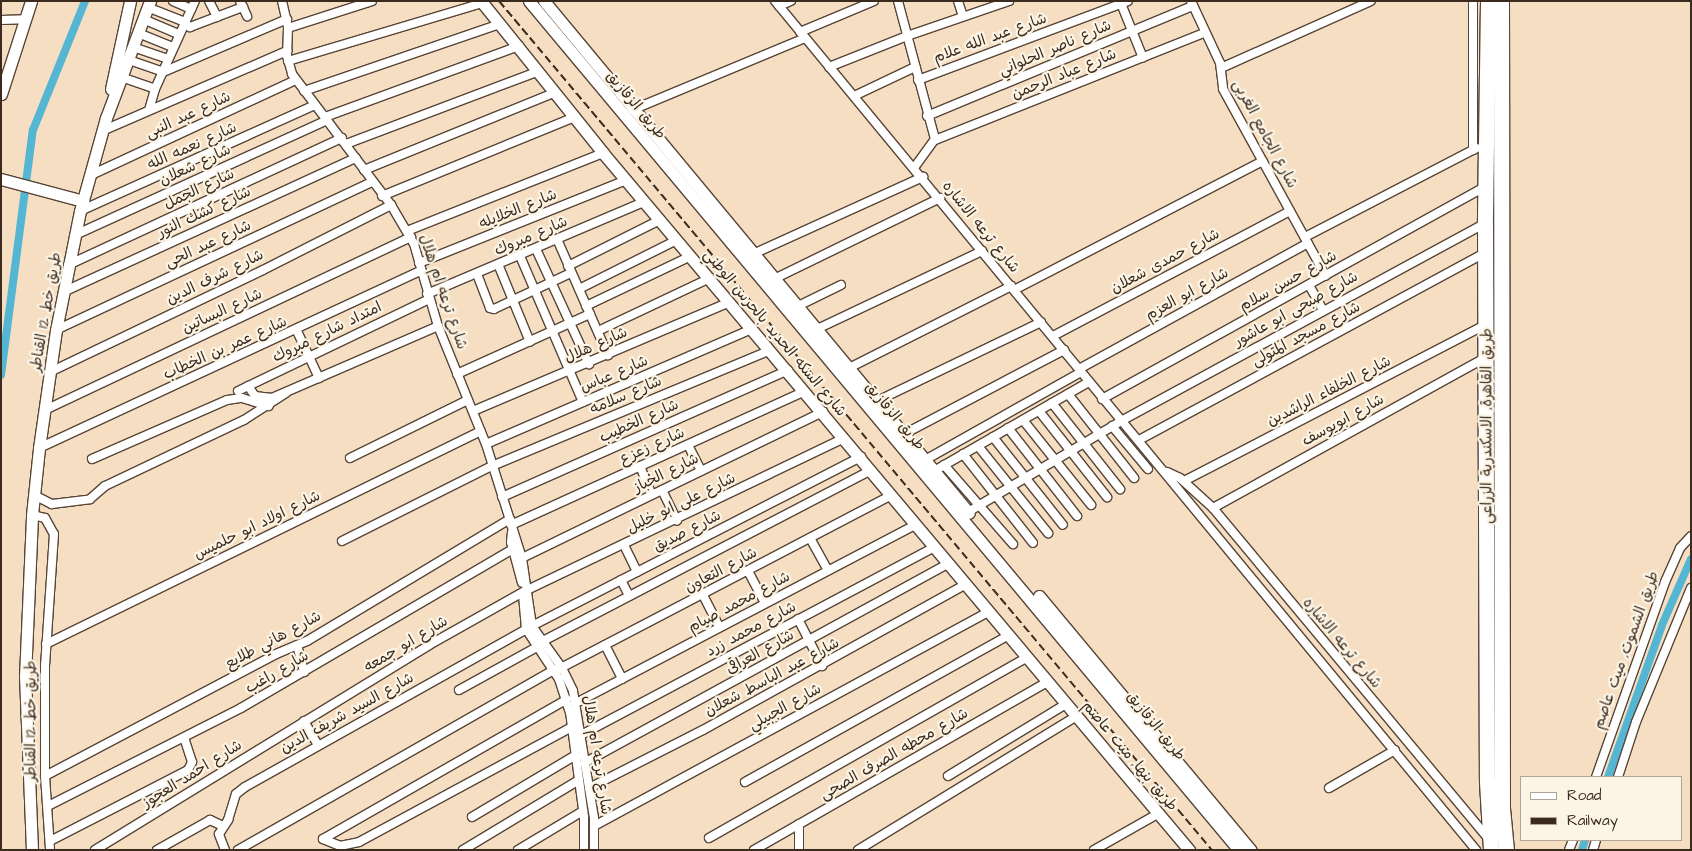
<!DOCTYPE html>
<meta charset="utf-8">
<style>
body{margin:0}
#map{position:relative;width:1692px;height:851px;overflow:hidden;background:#f6dec3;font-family:"Architects Daughter","Playpen Sans Arabic",sans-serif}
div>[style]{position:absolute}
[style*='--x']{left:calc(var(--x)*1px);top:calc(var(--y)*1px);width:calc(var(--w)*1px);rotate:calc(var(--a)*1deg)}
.canal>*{height:8px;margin:-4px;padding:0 4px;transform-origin:4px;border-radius:4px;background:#55b6d4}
.roads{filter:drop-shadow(1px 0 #574537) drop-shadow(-1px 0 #574537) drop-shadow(0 1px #574537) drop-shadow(0 -1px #574537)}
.street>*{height:8px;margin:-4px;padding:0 4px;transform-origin:4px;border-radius:4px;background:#fff}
.secondary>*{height:11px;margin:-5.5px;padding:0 5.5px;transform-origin:5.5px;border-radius:5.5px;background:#fff}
.highway>*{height:15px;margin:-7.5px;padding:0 7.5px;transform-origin:7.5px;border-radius:7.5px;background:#fff}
.rail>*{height:2px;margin-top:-1px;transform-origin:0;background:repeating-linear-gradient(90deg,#3b2a1e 0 8px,transparent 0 12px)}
span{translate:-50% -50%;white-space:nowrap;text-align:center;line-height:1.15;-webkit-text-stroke:4.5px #fcf5e5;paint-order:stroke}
.street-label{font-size:15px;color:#3b2a1e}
.frame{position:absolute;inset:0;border:2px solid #3b2a1e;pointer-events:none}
.legend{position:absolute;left:1520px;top:776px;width:162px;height:65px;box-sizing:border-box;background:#fcf5e5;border:1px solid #afa495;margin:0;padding:6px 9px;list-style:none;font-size:15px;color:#3b2a1e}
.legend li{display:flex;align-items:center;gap:10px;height:25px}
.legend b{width:25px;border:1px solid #afa495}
</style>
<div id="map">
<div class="canal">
<div style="--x:1;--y:375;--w:247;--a:-82.6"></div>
<div style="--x:33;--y:130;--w:139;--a:-68"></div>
<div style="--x:1608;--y:777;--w:161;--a:-70.4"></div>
<div style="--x:1662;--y:625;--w:72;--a:-66.3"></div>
<div style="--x:1582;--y:850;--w:10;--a:-73"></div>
</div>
<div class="roads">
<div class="street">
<div style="--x:173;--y:1;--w:20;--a:24"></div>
<div style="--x:209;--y:1;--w:18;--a:63"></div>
<div style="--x:240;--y:1;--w:17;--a:65"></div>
<div style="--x:282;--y:1;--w:28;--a:77"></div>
<div style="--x:288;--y:28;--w:28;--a:92"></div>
<div style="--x:287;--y:56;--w:19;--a:74"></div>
<div style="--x:292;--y:74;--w:164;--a:52.9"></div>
<div style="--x:391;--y:205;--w:45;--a:59.5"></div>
<div style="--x:414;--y:244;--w:85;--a:73.7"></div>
<div style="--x:438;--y:326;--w:127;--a:67.9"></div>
<div style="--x:486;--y:444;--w:120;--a:72.5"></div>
<div style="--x:522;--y:558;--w:69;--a:81.6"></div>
<div style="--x:532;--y:626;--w:52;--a:54.5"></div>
<div style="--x:562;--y:668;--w:25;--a:64"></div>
<div style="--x:573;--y:691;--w:129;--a:80.6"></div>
<div style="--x:594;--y:818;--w:32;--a:90"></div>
<div style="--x:775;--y:1;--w:1101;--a:50.45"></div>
<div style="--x:898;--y:1;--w:143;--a:75"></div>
<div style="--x:935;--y:139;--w:34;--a:126"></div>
<div style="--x:958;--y:1;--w:16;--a:72"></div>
<div style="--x:1120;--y:1;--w:61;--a:68"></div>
<div style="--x:1191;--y:1;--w:68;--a:64.9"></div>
<div style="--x:1220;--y:63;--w:26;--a:83"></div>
<div style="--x:1223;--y:89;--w:213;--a:61.2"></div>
<div style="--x:1473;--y:1;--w:149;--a:90"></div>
<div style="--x:1473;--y:150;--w:4;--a:-27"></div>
<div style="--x:779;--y:6;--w:13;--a:-23"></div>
<div style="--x:147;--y:7;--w:41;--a:21.5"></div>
<div style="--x:143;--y:19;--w:39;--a:23"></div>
<div style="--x:1;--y:20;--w:24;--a:-2"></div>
<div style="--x:184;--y:24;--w:7;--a:27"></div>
<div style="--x:190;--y:27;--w:57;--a:-20.7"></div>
<div style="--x:288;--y:28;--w:88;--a:-17.8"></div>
<div style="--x:800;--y:32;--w:80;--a:-22.7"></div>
<div style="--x:138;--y:33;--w:38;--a:22"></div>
<div style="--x:133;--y:47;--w:37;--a:19"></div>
<div style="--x:129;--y:60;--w:36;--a:19"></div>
<div style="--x:163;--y:72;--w:135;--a:-23.1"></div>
<div style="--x:288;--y:61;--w:202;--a:-16.6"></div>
<div style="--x:829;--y:67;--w:84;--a:-21.7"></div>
<div style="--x:907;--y:36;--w:108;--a:-18.9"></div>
<div style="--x:1221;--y:68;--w:164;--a:-24.1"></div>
<div style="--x:121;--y:77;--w:36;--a:19"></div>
<div style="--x:918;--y:80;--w:224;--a:-20.6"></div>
<div style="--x:304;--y:91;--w:207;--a:-18.9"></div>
<div style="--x:854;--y:96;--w:68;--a:-25.4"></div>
<div style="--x:149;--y:110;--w:22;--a:-74"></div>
<div style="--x:155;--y:89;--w:97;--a:-65.6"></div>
<div style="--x:632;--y:110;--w:187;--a:-22.6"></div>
<div style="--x:927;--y:116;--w:288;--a:-22.5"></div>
<div style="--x:325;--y:117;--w:207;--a:-20.1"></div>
<div style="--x:102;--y:131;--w:202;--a:-23.4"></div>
<div style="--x:935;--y:140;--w:289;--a:-21.7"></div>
<div style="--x:346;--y:144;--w:206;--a:-20.7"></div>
<div style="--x:364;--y:170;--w:207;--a:-22.1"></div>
<div style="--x:91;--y:175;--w:226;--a:-24.9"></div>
<div style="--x:382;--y:196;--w:209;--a:-22.3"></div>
<div style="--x:80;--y:211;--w:258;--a:-24.3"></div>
<div style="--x:407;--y:231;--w:211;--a:-21.7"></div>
<div style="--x:75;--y:235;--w:277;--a:-24.5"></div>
<div style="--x:1305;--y:237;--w:189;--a:-27.4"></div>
<div style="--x:557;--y:239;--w:127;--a:66.3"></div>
<div style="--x:536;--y:249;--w:127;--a:65.3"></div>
<div style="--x:753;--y:254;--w:187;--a:-24.4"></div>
<div style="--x:520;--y:256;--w:159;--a:66.7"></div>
<div style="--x:419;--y:263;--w:224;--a:-21.8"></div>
<div style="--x:498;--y:264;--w:84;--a:67.7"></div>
<div style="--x:68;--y:265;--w:302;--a:-24.9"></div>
<div style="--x:568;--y:266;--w:103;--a:-26.6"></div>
<div style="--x:477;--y:274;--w:36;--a:69"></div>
<div style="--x:490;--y:308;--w:4;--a:14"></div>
<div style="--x:494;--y:309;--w:85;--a:-25.1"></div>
<div style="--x:774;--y:279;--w:185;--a:-26"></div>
<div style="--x:1309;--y:285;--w:29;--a:61"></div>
<div style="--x:579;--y:289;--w:110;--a:-26.6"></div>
<div style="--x:1014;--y:290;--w:280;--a:-27.4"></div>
<div style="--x:63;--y:292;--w:322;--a:-24.6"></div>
<div style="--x:427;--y:294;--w:236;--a:-23"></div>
<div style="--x:586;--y:306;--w:116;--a:-25.5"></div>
<div style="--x:796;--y:307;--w:50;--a:-26.1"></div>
<div style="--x:56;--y:330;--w:349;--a:-25.1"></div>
<div style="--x:815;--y:330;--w:185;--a:-25.3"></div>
<div style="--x:297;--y:331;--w:52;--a:64.9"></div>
<div style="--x:598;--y:331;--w:124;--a:-25.3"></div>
<div style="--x:1053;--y:336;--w:268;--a:-27.8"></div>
<div style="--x:849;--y:368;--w:182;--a:-26.8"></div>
<div style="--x:1079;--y:369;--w:261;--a:-28.8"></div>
<div style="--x:50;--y:372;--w:236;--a:-25.6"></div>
<div style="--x:263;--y:270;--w:144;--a:-26.9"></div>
<div style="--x:457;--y:374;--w:146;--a:-24.3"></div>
<div style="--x:248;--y:386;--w:12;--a:55"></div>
<div style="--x:255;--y:396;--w:17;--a:7"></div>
<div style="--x:272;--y:398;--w:181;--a:-23.4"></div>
<div style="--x:238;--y:391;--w:212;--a:-25.7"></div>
<div style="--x:1068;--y:394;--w:107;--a:51.8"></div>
<div style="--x:1102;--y:399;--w:438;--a:-29"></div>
<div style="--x:877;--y:401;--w:182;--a:-25.7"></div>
<div style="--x:1052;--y:403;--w:110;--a:51.7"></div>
<div style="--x:45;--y:410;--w:405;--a:-25.3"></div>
<div style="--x:473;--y:411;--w:279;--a:-23"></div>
<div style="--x:1039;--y:411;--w:110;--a:51.7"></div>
<div style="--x:1023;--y:420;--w:109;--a:51.3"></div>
<div style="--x:1112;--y:426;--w:56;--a:50.1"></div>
<div style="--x:1008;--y:428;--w:112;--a:51.9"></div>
<div style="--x:904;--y:434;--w:181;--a:-27.7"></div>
<div style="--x:993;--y:437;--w:112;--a:51.5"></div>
<div style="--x:1139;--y:440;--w:393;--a:-28.4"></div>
<div style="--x:486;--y:444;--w:290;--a:-23.4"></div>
<div style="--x:688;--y:445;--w:29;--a:63"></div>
<div style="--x:978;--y:446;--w:112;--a:51.2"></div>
<div style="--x:39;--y:448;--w:421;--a:-24.9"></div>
<div style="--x:963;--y:454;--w:113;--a:51.8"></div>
<div style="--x:350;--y:458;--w:131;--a:-26.2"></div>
<div style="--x:92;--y:459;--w:147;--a:-23.6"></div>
<div style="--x:227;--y:400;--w:15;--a:-8"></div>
<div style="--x:242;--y:398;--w:28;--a:17"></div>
<div style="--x:925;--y:460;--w:179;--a:-29.4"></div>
<div style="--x:944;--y:465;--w:105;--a:48.9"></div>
<div style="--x:640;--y:466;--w:31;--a:68"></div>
<div style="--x:934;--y:471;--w:179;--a:-29.9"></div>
<div style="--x:1167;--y:472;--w:14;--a:25"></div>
<div style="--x:1180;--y:478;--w:45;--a:42.3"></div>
<div style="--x:1213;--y:508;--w:430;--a:50.2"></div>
<div style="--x:1184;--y:481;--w:339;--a:-27.4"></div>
<div style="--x:662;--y:490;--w:34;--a:64"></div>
<div style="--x:34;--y:495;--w:20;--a:27"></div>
<div style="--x:52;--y:504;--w:38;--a:-7"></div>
<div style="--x:90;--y:499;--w:20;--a:-41"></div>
<div style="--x:105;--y:486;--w:154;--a:-25.4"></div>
<div style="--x:244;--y:420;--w:50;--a:-32.7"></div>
<div style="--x:502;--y:497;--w:313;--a:-23.9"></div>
<div style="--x:1213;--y:508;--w:313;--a:-28.9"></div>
<div style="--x:968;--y:512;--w:178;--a:-30.7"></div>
<div style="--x:1121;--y:421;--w:414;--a:-28.5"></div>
<div style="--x:32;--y:515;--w:13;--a:13"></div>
<div style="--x:45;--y:518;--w:18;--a:61"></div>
<div style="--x:54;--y:534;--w:131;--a:93.9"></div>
<div style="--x:45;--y:665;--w:111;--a:90"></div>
<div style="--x:45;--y:776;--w:74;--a:86.1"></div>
<div style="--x:511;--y:525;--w:323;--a:-24.5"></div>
<div style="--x:512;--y:532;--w:10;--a:96"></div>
<div style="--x:511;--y:542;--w:42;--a:75"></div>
<div style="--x:810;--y:538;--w:37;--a:61"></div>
<div style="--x:342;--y:541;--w:168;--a:-26.6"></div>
<div style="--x:492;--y:466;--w:301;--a:-22.6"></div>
<div style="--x:624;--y:545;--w:30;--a:64"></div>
<div style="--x:522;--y:558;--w:335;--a:-25.9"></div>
<div style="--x:748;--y:571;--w:36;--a:62"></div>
<div style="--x:621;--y:580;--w:18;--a:63"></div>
<div style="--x:523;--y:595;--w:34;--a:85"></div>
<div style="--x:526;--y:629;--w:60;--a:56.6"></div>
<div style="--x:559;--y:679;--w:35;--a:72"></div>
<div style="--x:570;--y:712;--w:106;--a:82.4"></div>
<div style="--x:584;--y:817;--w:33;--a:90"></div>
<div style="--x:703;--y:595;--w:36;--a:63"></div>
<div style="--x:798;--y:619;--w:53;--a:62.9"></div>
<div style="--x:543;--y:641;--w:370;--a:-27.5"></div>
<div style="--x:46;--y:644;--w:484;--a:-26.1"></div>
<div style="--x:297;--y:645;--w:28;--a:75"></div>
<div style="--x:605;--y:645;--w:38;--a:63"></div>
<div style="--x:555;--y:671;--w:380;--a:-27.6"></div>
<div style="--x:459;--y:690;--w:89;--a:-28.9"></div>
<div style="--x:576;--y:703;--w:383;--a:-27.7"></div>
<div style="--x:304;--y:721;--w:28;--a:60"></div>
<div style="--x:581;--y:735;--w:400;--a:-28"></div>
<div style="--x:584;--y:763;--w:415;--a:-28.7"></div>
<div style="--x:45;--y:776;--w:261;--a:-27.8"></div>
<div style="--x:276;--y:654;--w:34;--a:-23"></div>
<div style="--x:307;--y:641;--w:237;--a:-31"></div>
<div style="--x:948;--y:776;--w:138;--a:-31.4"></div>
<div style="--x:1596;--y:777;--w:207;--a:-70.5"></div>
<div style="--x:1665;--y:582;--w:37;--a:-66"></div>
<div style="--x:1680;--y:548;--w:16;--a:-47"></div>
<div style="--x:1618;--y:777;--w:58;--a:-71.9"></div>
<div style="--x:1636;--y:722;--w:145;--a:-67.7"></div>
<div style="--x:745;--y:782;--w:302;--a:-29.1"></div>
<div style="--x:589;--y:788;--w:128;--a:-27"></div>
<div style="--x:703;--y:730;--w:299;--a:-29"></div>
<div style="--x:1329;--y:788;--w:76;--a:-29.9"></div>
<div style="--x:48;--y:806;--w:216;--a:-26.9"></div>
<div style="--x:241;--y:708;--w:315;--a:-30.3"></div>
<div style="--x:472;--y:817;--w:121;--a:-30.8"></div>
<div style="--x:594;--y:826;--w:448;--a:-28.5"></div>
<div style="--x:709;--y:838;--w:366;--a:-29.6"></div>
<div style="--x:323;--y:839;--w:281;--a:-29.8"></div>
<div style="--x:323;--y:839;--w:18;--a:22"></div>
<div style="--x:340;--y:846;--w:19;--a:-12"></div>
<div style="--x:359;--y:842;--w:242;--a:-28.4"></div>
<div style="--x:50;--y:841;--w:155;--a:-27.2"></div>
<div style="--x:188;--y:770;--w:9;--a:-63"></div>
<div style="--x:192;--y:762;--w:25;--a:-108"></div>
<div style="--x:95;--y:850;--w:392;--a:-31.5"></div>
<div style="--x:429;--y:645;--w:108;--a:-29.4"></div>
<div style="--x:523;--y:592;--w:356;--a:-25.6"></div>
<div style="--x:157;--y:850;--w:61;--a:-29.5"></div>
<div style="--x:210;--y:820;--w:14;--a:25"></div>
<div style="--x:225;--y:850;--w:17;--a:-111"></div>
<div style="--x:219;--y:834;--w:17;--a:-57"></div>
<div style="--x:228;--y:820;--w:27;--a:-73"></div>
<div style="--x:236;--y:794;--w:11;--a:-38"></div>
<div style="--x:245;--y:787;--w:322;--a:-29.3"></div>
<div style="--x:526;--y:629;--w:377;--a:-27.2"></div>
<div style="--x:238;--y:850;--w:364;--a:-29.7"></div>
<div style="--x:463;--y:850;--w:135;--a:-31.1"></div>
<div style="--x:518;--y:850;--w:76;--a:-31"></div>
<div style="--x:754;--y:850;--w:338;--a:-29.8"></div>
<div style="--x:799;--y:850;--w:26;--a:-90"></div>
<div style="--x:858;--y:850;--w:257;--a:-31.5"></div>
<div style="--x:1094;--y:850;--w:75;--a:-29.6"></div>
<div style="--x:1569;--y:850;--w:11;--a:-68"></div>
<div style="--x:1593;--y:850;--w:10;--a:-73"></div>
</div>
<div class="secondary">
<div style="--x:481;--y:1;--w:195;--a:51.2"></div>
<div style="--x:603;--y:153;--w:911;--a:49.94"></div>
<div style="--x:529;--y:1;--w:1107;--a:50.1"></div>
<div style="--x:544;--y:1;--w:665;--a:50.3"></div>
<div style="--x:111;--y:89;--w:90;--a:-77.8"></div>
<div style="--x:1;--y:94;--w:98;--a:-72.1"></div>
<div style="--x:1;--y:179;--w:85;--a:15"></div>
<div style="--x:1039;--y:596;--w:331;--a:50.2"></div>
<div style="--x:32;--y:850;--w:173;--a:-92.3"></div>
<div style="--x:25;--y:677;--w:162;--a:-87.5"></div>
<div style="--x:32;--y:515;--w:67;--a:-84"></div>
<div style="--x:39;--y:448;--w:119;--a:-81.8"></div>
<div style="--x:56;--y:330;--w:121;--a:-78.6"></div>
<div style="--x:80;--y:211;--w:97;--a:-74.4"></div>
<div style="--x:106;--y:118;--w:125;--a:-69.4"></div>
</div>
<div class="highway">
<div style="--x:1488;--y:1;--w:222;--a:90.8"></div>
<div style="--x:1485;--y:223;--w:559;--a:89.8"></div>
<div style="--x:1487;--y:782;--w:68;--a:86.6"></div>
<div style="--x:1501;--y:1;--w:807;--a:89.93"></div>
<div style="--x:1502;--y:808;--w:42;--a:84.6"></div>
</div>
</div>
<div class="rail">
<div style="--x:499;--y:1;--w:1109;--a:49.98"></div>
</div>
<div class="street-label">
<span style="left:990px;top:38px;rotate:-20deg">شارع عبد الله علام</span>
<span style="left:1055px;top:48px;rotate:-23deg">شارع ناصر الحلواني</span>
<span style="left:1064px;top:74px;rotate:-22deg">شارع عباد الرحمن</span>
<span style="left:636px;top:105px;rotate:50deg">طريق الزقازيق</span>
<span style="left:188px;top:115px;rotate:-25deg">شارع عبد النبى</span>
<span style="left:1265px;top:134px;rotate:62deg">شارع الجامع الغربى</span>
<span style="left:192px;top:146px;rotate:-24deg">شارع نعمه الله</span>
<span style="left:195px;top:165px;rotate:-25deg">شارع شعلان</span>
<span style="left:199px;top:189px;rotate:-25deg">شارع الجمل</span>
<span style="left:518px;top:209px;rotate:-22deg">شارع الخلايله</span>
<span style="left:204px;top:212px;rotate:-25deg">شارع كشك النور</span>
<span style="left:981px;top:227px;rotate:51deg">شارع ترعه الاشاره</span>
<span style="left:531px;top:236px;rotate:-23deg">شارع مبروك</span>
<span style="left:208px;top:244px;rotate:-25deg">شارع عبد الحى</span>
<span style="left:1165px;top:261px;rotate:-28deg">شارع حمدى شعلان</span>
<span style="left:215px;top:277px;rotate:-26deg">شارع شرف الدين</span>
<span style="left:1288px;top:281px;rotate:-29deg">شارع حسن سلام</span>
<span style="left:443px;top:292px;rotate:71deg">شارع ترعه ام هلال</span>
<span style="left:1187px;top:294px;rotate:-29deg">شارع ابو العزم</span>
<span style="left:1296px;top:309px;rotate:-29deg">شارع صبحى ابو عاشور</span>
<span style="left:222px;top:311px;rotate:-25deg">شارع البساتين</span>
<span style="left:46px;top:312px;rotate:-80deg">طريق خط 12 القناطر</span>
<span style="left:327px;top:332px;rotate:-26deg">امتداد شارع مبروك</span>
<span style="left:775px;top:333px;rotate:50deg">شارع السكه الحديد بالحرس الوطني</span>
<span style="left:1306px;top:334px;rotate:-28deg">شارع مسجد المتولى</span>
<span style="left:596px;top:345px;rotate:-24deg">شارع هلال</span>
<span style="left:225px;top:348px;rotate:-24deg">شارع عمر بن الخطاب</span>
<span style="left:614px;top:374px;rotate:-23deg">شارع عباس</span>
<span style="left:1329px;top:391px;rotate:-27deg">شارع الخلفاء الراشدين</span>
<span style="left:626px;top:395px;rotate:-23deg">شارع سلامه</span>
<span style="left:895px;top:416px;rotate:50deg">طريق الزقازيق</span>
<span style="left:1343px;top:420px;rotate:-29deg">شارع ابويوسف</span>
<span style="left:639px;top:421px;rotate:-24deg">شارع الخطيب</span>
<span style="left:1487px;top:426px;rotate:-90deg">طريق القاهرة, الاسكندرية الزراعى</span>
<span style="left:652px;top:446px;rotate:-24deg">شارع زعزع</span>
<span style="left:666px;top:473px;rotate:-26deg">شارع الخباز</span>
<span style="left:681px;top:503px;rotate:-26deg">شارع على ابو خليل</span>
<span style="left:257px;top:525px;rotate:-26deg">شارع اولاد ابو حلميس</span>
<span style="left:687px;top:531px;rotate:-27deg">شارع صديق</span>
<span style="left:721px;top:570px;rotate:-28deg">شارع التعاون</span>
<span style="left:739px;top:602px;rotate:-28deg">شارع محمد صيام</span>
<span style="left:751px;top:629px;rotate:-28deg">شارع محمد زرد</span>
<span style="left:273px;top:640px;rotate:-28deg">شارع هاني طلايع</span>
<span style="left:1342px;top:643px;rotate:50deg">شارع ترعه الاشاره</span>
<span style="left:406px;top:644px;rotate:-31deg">شارع ابو جمعه</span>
<span style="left:1626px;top:650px;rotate:-70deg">طريق الشموت, ميت عاصم</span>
<span style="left:760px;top:652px;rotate:-29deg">شارع العراقى</span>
<span style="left:277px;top:672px;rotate:-30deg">شارع راغب</span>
<span style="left:772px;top:677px;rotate:-28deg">شارع عبد الباسط شعلان</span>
<span style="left:785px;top:707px;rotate:-29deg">شارع الجبيلي</span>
<span style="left:347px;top:713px;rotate:-29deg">شارع السيد شريف الدين</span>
<span style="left:31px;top:721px;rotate:-90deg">طريق خط 12 القناطر</span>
<span style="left:1156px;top:726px;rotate:51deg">طريق الزقازيق</span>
<span style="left:894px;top:754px;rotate:-30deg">شارع محطه الصرف الصحى</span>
<span style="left:597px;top:755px;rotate:81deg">شارع ترعه ام هلال</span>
<span style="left:1130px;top:756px;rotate:50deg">طريق بنها, ميت عاصم</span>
<span style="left:192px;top:774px;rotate:-32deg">شارع احمد العجوز</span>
</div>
<div class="frame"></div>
<ul class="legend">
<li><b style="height:6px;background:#fff"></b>Road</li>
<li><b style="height:6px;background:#3b2a1e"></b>Railway</li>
</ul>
</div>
